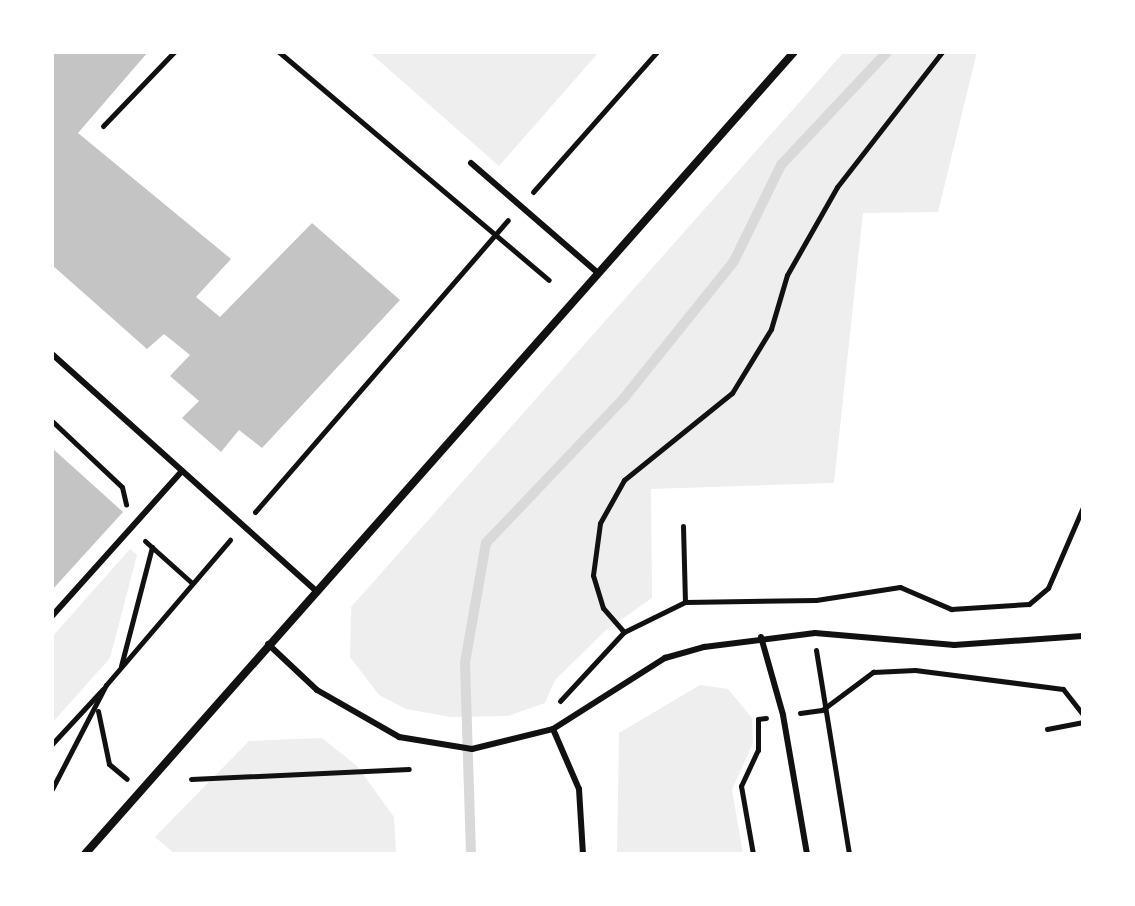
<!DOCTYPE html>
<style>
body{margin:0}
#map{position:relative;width:1135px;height:906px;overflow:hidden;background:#fff;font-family:Cabin,sans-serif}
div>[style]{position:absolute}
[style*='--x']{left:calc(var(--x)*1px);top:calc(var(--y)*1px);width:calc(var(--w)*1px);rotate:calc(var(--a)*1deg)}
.green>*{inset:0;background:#eee}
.stream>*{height:10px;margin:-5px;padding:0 5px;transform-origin:5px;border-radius:5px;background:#d9d9d9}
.building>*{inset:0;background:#c4c4c4}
.path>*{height:5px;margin:-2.5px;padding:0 2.5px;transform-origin:2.5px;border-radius:2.5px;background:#111}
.service>*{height:6px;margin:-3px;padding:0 3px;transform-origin:3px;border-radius:3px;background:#111}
.minor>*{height:8px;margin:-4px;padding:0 4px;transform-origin:4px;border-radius:4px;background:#111}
span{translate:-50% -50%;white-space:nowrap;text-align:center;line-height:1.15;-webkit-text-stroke:8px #fff;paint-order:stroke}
.frame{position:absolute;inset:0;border:54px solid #fff;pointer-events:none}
</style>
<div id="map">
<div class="green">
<div style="clip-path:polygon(369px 52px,599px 52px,499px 166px)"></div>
<div style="clip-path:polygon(844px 52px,977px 52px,938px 212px,863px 213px,834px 483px,651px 489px,652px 598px,605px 631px,555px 680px,545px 703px,508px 716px,451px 717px,406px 709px,379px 695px,350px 657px,351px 607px)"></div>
<div style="clip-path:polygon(130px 549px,137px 555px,110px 658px,52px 723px,52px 637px)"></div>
<div style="clip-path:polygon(700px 685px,728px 689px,752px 718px,753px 743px,732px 790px,743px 854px,617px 854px,619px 733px)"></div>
<div style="clip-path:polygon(322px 738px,357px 766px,394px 817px,396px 854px,175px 854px,155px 837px,249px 741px)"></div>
</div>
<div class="stream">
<div style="--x:471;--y:854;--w:191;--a:-91.8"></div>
<div style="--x:465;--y:663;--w:122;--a:-80.1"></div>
<div style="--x:486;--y:543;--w:200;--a:-46.4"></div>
<div style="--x:624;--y:398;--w:176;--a:-51.2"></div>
<div style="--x:734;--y:261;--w:107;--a:-63.9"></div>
<div style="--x:781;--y:165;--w:155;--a:-46.8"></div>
</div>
<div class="building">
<div style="clip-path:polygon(52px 52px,148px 52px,78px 133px,231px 259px,196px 297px,220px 317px,312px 223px,400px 300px,262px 448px,239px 430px,221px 452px,182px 418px,199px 401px,170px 376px,190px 355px,164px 334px,147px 349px,52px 265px)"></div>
<div style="clip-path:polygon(52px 448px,123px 512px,52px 590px)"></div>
</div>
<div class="path">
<div style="--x:279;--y:52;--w:353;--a:40.2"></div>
<div style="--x:103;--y:126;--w:103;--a:-46.2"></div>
<div style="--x:533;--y:192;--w:187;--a:-48.5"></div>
<div style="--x:52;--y:421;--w:96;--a:43.3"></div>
<div style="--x:122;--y:487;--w:18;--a:77"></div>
<div style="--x:255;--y:512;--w:386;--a:-49.1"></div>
<div style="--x:683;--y:526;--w:76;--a:88.5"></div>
<div style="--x:145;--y:541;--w:63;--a:41.8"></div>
<div style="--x:624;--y:632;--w:32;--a:-131"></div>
<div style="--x:603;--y:608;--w:34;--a:-107"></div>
<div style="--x:593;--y:575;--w:52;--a:-82.3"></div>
<div style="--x:600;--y:523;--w:49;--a:-60.8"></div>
<div style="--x:624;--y:480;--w:139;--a:-38.9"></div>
<div style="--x:732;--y:393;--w:75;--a:-58.6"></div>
<div style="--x:771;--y:329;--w:56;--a:-73.5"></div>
<div style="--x:787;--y:275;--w:101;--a:-60.4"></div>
<div style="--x:837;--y:187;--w:171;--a:-52.1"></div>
<div style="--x:816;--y:650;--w:207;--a:80.8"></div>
<div style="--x:121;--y:666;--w:123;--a:-75.4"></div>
<div style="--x:560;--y:701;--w:94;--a:-47.2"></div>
<div style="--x:624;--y:632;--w:68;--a:-26.2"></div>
<div style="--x:685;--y:602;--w:131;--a:-0.9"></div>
<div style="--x:816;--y:600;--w:85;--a:-8.8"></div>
<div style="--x:900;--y:587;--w:56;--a:23.3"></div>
<div style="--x:951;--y:609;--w:78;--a:-3.7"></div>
<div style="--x:1029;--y:604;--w:25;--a:-40"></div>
<div style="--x:1048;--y:588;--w:88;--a:-66.6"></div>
<div style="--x:98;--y:711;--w:54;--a:78.3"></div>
<div style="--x:109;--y:764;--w:23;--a:40"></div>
<div style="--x:800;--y:713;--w:22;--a:-8"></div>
<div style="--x:822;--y:710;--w:64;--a:-36.7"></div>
<div style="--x:873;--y:672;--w:42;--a:-2.7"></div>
<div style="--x:915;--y:670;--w:149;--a:7.3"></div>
<div style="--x:1063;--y:689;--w:33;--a:52"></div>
<div style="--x:1047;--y:729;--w:37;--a:-11"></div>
<div style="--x:52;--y:744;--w:75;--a:-47.2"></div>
<div style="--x:191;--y:779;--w:218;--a:-2.6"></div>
<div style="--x:52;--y:789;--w:117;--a:-62.6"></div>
<div style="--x:106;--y:685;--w:191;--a:-49.5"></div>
<div style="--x:753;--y:854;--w:69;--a:-100"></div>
<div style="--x:741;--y:786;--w:40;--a:-65"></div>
<div style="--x:758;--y:750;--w:31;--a:-90"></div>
<div style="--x:758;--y:719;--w:8;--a:-7"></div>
</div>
<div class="service">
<div style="--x:471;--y:163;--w:168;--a:40.9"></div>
<div style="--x:52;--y:354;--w:355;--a:41.9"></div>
<div style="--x:52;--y:616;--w:195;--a:-48.1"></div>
<div style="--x:761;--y:637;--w:81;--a:74.2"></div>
<div style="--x:783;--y:715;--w:141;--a:80.2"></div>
<div style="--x:268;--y:644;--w:67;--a:43.2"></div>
<div style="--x:317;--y:690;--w:95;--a:29.8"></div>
<div style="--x:399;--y:737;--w:74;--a:9.3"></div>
<div style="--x:472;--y:749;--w:83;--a:-13.9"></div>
<div style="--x:553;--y:729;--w:133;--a:-32.4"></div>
<div style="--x:665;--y:658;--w:41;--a:-15.8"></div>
<div style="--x:704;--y:647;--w:112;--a:-7.2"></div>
<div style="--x:815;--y:633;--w:140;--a:4.9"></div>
<div style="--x:954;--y:645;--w:129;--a:-4"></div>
<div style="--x:553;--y:729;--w:65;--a:66.6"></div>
<div style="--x:579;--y:789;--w:65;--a:86.5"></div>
</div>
<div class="minor">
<div style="--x:85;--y:854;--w:1070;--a:-48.52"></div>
</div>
<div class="frame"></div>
</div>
